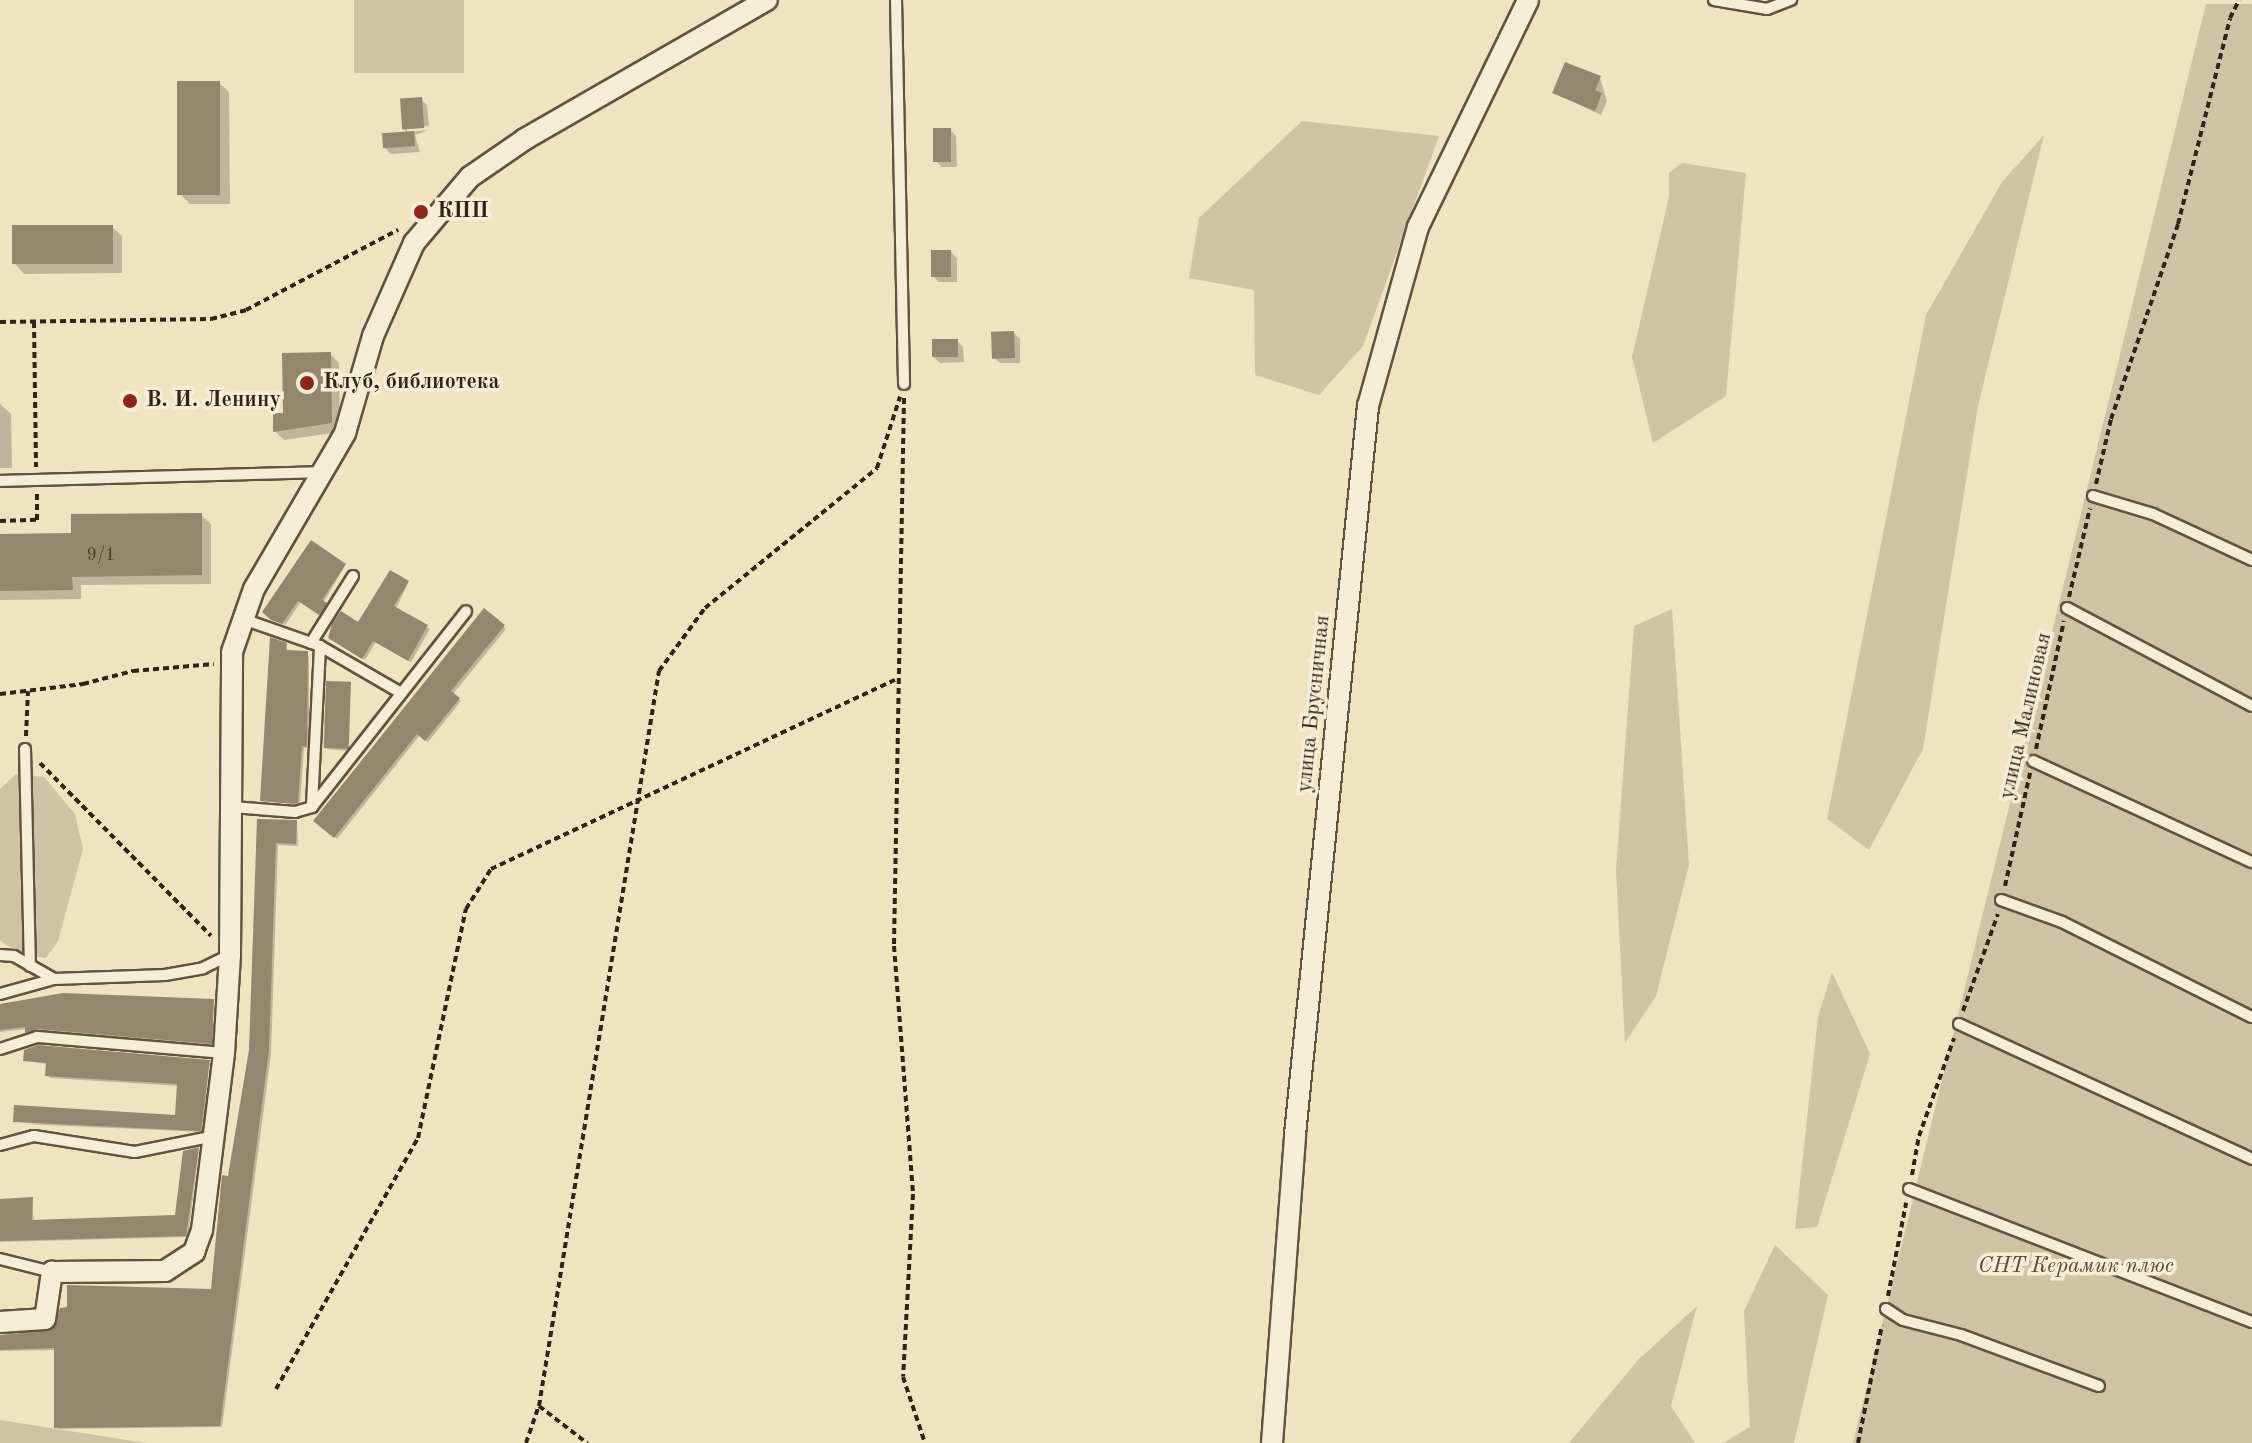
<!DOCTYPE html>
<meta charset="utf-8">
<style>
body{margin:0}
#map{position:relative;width:2252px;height:1443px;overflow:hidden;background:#efe3c0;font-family:"Old Standard TT",serif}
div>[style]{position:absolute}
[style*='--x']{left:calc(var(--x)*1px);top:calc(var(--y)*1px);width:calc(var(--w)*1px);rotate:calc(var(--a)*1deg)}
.green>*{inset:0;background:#cfc3a3;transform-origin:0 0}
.shadow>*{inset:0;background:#0003}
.building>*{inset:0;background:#94876d;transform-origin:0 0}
.path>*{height:4px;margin-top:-2px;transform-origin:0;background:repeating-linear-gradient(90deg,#312414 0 6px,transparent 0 10px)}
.roads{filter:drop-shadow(2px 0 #60543f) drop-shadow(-2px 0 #60543f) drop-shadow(0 2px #60543f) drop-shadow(0 -2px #60543f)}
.service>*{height:10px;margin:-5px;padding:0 5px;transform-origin:5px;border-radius:5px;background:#f5edd6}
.minor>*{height:20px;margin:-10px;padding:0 10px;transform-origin:10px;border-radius:10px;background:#f5edd6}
.dots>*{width:22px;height:22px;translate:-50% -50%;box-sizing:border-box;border:4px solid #f5edd6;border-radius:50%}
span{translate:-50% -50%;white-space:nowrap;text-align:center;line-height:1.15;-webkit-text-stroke:7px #f5edd6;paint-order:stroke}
.number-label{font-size:18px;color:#4a3d2a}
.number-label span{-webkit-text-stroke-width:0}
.poi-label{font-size:22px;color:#312414;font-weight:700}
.left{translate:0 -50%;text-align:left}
.street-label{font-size:22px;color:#312414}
.park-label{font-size:22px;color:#584c38;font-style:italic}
</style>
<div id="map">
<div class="green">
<div style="left:354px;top:0;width:110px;height:73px"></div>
<div style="clip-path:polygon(2206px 4px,2252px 4px,2252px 1443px,1853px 1443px)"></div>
<div style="clip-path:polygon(1302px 121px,1439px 136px,1363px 346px,1319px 395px,1255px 375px,1254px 290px,1189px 278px,1199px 218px)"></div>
<div style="clip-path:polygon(2044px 135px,1978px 406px,1923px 749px,1869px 850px,1827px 819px,1926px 315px,2002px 182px)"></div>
<div style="clip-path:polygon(1682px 163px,1746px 173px,1726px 396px,1653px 443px,1632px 357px,1669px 197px,1669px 173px)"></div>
<div style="clip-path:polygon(1672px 609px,1689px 865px,1656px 996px,1625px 1043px,1616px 870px,1634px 626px)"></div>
<div style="clip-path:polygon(16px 774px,44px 777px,75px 814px,83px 849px,58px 941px,46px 958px,25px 955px,0 941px,0 789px)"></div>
<div style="clip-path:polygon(1832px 972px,1870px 1054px,1817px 1227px,1795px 1229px,1818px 1017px)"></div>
<div style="clip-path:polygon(1775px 1245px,1828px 1295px,1794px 1443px,1723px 1443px,1750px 1427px,1744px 1311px)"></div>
<div style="clip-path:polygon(1697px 1306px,1671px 1406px,1695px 1443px,1569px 1443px,1638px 1360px)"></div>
<div style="clip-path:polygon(0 1420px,146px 1443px,0 1443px)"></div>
</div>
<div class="shadow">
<div style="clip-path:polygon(1600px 78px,1607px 101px,1601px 115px,1554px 93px)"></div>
<div style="clip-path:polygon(219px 83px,229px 92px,230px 204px,190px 204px,180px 194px)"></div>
<div style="clip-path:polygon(421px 99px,427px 105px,429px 126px,407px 128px,407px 132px,429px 130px,415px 135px,420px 152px,391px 154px,385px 148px,408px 133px,404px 129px)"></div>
<div style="clip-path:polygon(950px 130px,956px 136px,957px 167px,942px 167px,936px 161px)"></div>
<div style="clip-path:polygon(112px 227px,122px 236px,122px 273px,24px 274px,15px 264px)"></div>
<div style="clip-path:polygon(951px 252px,957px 258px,957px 282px,939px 282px,933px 276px)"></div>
<div style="clip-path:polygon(1014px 333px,1020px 339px,1020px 363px,1000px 363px,993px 357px)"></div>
<div style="clip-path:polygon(957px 341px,963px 347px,964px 362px,940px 363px,934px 357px)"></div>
<div style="clip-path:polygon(330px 354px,339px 363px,340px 432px,284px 440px,275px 431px)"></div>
<div style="clip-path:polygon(0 404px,11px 414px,12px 468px,0 468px)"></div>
<div style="clip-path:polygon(201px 515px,211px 524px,211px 584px,81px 585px,81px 599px,0 600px,0 536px,73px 535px)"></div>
<div style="clip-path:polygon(345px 566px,323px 603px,328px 607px,322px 616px,301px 602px,285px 625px,267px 614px)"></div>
<div style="clip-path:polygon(408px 583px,396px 609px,430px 629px,411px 662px,376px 642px,365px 660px,333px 640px)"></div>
<div style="clip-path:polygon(485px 611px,506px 629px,453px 694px,461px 701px,428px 742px,420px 735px,337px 839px,316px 821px)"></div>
<div style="clip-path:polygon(286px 645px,288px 652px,309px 656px,309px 748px,304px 748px,300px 804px,262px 800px)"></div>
<div style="clip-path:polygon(350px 684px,349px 751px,327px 749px,325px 747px)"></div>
<div style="clip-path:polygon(259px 821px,297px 822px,298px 846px,278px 845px,271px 1054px,222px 1427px,58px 1429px,56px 1350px,0 1351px,0 1337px,46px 1334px,213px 1291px,251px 1037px)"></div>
<div style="clip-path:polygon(213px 1001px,213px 1045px,41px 1031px,29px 1034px,27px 1029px,0 1032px,0 1006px)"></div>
<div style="clip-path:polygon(25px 1061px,209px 1062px,203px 1132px,24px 1124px,177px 1118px,179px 1086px,50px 1078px,48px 1064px)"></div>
<div style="clip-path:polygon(199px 1150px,188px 1237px,0 1242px,0 1201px,32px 1199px,34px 1222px,177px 1217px)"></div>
</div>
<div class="building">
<div style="clip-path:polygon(1565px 62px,1601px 76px,1595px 90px,1602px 93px,1595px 111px,1552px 93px)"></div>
<div style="left:177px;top:81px;width:43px;height:114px"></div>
<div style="left:422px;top:97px;width:31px;height:22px;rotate:86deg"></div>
<div style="left:933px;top:128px;width:18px;height:34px"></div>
<div style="left:414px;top:131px;width:15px;height:32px;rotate:86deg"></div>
<div style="left:113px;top:225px;width:39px;height:101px;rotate:90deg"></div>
<div style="left:931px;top:250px;width:20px;height:27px"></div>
<div style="left:1014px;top:331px;width:27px;height:23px;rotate:88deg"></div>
<div style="left:932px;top:339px;width:26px;height:18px"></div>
<div style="clip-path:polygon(331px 352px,332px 423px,273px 432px,273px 413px,283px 413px,282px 353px)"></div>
<div style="clip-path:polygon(202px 513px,202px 575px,72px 577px,73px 590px,0 591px,0 534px,71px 533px,71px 514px)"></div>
<div style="clip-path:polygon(311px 540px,346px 564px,322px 600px,327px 603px,319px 615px,298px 601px,282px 624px,271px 620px,262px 612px)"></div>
<div style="clip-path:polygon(390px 570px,409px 581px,394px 606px,428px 625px,408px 661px,373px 641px,362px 659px,328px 638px,332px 624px,341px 611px,358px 622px)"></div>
<div style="clip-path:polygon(484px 608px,505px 625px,451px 691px,460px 698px,425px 741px,417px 734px,334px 838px,313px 821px)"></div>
<div style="clip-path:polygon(270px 637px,287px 643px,286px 650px,308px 651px,307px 747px,302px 746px,298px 803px,294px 804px,260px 801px)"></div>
<div style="left:326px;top:681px;width:25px;height:67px;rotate:2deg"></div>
<div style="clip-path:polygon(257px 819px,297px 820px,296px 844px,276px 843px,269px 1050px,220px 1426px,54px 1428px,54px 1348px,0 1350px,0 1335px,52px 1330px,60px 1308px,67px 1307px,67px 1285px,211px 1289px,222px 1175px,228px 1176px,249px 1050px)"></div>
<div style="clip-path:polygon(63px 993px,214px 999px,212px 1044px,38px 1029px,25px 1033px,25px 1027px,0 1030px,0 1004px)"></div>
<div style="clip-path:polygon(38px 1045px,210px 1060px,201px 1131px,13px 1122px,14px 1105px,175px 1115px,177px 1084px,45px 1076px,46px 1063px,23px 1061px,24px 1050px)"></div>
<div style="clip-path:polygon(199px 1147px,186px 1236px,0 1241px,0 1199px,33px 1197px,32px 1220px,175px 1215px,183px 1151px)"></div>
</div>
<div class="path">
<div style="--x:0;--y:322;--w:211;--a:-0.8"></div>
<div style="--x:211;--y:319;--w:36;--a:-14"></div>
<div style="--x:246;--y:310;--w:172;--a:-27.8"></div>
<div style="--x:34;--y:322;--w:145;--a:89.2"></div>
<div style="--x:904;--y:398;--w:548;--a:91.05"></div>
<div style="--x:894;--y:946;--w:249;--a:85.6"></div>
<div style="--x:913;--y:1194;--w:183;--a:93.1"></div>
<div style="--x:903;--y:1377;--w:70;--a:71.6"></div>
<div style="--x:2096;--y:484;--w:67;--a:-77"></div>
<div style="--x:2111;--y:419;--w:206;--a:-71"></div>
<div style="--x:2178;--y:224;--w:212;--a:-75.8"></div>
<div style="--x:2230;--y:18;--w:20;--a:-63"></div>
<div style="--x:0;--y:521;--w:37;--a:-2"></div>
<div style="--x:37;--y:520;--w:28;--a:-90"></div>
<div style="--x:2069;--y:597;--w:91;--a:-76.7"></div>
<div style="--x:0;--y:694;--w:84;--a:-6.9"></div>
<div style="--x:83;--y:684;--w:52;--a:-14.6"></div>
<div style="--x:133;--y:671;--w:81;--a:-4.9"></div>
<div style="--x:26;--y:736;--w:45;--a:-87.5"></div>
<div style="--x:2036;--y:749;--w:131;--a:-77.7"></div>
<div style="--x:40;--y:763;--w:243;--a:45.3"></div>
<div style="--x:2005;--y:886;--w:116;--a:-77.5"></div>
<div style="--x:1963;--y:1011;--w:103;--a:-70.2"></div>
<div style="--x:1912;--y:1175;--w:40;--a:-80"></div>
<div style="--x:1919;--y:1136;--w:104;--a:-70.3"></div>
<div style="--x:1888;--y:1296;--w:95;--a:-79"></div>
<div style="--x:276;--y:1389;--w:288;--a:-60.5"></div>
<div style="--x:418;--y:1138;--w:234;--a:-78.2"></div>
<div style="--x:466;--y:909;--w:47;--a:-58"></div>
<div style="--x:491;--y:869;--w:448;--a:-25.1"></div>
<div style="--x:539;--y:1406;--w:61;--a:37.6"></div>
<div style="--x:526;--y:1443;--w:39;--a:-71"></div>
<div style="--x:539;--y:1406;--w:745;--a:-80.73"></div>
<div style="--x:659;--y:671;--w:78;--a:-53.9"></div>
<div style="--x:705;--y:608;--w:222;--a:-39.1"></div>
<div style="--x:877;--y:468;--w:75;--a:-72.1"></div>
<div style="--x:1858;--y:1443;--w:120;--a:-78.5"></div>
</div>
<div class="roads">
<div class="service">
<div style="--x:896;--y:0;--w:384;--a:88.8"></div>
<div style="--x:1714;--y:0;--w:54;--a:9.6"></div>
<div style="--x:1767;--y:9;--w:26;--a:-21"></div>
<div style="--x:0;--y:481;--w:321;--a:-1.6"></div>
<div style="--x:2093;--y:496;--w:63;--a:16.7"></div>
<div style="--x:2153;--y:514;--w:109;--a:24.9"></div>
<div style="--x:2067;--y:608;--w:209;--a:27.9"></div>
<div style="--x:243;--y:619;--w:82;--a:19.3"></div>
<div style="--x:320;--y:646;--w:94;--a:30.1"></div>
<div style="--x:311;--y:643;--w:79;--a:-57.9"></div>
<div style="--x:25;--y:749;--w:217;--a:88.7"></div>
<div style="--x:2033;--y:761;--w:241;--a:24.8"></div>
<div style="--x:312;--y:805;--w:159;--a:-87.1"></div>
<div style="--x:233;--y:807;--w:62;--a:4.6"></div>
<div style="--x:295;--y:812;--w:18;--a:-16"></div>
<div style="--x:312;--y:807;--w:249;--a:-51.8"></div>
<div style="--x:2001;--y:900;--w:65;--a:19.8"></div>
<div style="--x:2062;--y:922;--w:212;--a:26.6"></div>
<div style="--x:0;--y:955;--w:14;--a:4"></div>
<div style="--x:14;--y:956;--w:46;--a:29.9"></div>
<div style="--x:0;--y:994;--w:56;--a:-15.5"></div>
<div style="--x:54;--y:979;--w:111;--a:-2.1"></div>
<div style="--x:165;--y:975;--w:39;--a:-10"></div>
<div style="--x:203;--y:968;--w:30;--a:-26"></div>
<div style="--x:1959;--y:1024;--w:323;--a:24.7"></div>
<div style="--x:0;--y:1049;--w:39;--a:-18"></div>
<div style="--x:37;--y:1037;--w:188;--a:4.9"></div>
<div style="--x:0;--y:1145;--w:35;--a:-15"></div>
<div style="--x:34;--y:1136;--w:102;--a:9"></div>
<div style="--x:135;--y:1152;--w:82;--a:-11.3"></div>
<div style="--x:1909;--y:1189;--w:368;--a:21.2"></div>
<div style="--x:0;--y:1259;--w:54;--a:14"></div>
<div style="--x:1886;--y:1309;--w:20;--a:33"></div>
<div style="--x:1903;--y:1320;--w:60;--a:14.5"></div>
<div style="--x:1961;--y:1335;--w:147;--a:20.3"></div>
</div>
<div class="minor">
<div style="--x:0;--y:1322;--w:45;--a:-3.8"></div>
<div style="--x:45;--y:1319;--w:48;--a:-81.5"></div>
<div style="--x:52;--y:1272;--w:113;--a:-0.5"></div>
<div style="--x:165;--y:1271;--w:35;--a:-33"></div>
<div style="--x:194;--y:1252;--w:23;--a:-70"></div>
<div style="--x:202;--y:1230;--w:178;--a:-82.9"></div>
<div style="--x:224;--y:1053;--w:98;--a:-86.5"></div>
<div style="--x:230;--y:955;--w:303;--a:-89.6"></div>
<div style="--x:232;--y:652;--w:67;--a:-70.8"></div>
<div style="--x:254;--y:589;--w:181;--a:-59.7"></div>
<div style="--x:345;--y:433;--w:101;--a:-73.9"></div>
<div style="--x:373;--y:336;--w:102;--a:-66.2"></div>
<div style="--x:414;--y:243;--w:87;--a:-49.7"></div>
<div style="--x:470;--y:177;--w:67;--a:-34.6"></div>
<div style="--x:525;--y:139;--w:279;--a:-29.9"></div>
<div style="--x:1272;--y:1443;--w:309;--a:-85.7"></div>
<div style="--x:1295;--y:1135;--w:733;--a:-84.28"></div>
<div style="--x:1368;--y:406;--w:186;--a:-74.4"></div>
<div style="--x:1418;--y:227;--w:252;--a:-64.1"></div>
</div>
</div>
<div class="dots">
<div style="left:421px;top:212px;background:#8f2418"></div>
<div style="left:307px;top:383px;background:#8f2418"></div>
<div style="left:130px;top:401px;background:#8f2418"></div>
</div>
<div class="number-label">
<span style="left:101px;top:555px">9/1</span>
</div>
<div class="poi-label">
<span class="left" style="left:437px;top:212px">КПП</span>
<span class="left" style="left:323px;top:383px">Клуб, библиотека</span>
<span class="left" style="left:146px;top:401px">В. И. Ленину</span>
</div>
<div class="street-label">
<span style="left:1314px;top:704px;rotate:-84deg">улица Брусничная</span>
<span style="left:2026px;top:716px;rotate:-77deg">улица Малиновая</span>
</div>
<div class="park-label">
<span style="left:2076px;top:1267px">СНТ Керамик плюс</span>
</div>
</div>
